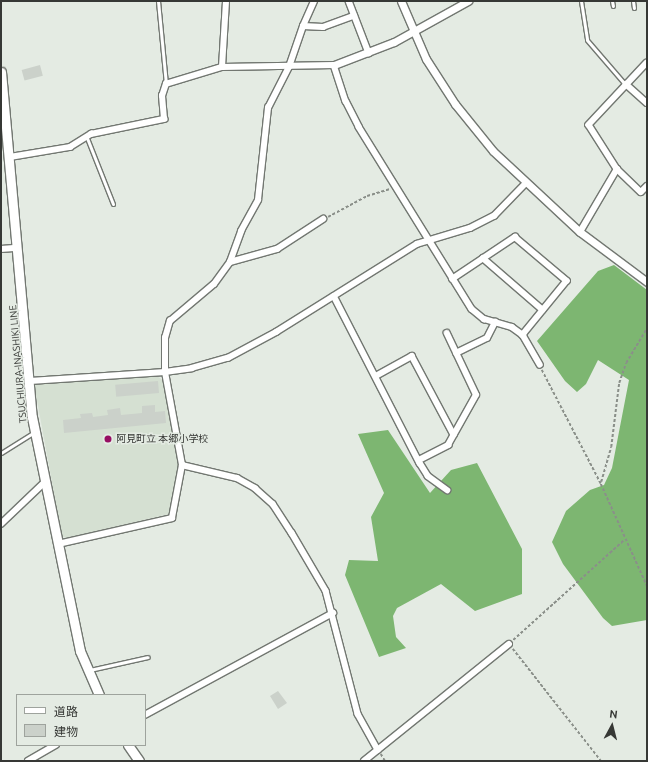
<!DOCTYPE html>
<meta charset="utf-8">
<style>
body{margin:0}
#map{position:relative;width:648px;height:762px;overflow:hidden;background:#e4ebe3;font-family:Ubuntu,"Noto Sans JP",sans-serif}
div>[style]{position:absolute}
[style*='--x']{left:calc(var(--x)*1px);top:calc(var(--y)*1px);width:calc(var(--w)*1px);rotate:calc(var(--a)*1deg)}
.built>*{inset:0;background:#d5e0d2}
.forest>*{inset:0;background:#7db671}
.building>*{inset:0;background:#cbd1ca;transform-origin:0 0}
.path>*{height:1.5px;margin-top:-0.75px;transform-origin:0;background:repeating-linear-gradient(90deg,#8a8f89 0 3px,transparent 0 5px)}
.roads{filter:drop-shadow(1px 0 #727771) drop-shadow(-1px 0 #727771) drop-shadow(0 1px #727771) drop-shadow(0 -1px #727771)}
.service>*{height:3px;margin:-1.5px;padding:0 1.5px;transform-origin:1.5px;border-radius:1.5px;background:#fff}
.minor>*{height:5.5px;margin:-2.75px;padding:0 2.75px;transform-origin:2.75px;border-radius:2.75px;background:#fff}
.tertiary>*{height:7px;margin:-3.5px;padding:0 3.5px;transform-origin:3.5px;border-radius:3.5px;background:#fff}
.primary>*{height:9px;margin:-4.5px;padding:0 4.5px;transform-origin:4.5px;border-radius:4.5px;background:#fff}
.dots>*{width:11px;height:11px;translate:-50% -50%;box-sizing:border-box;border:2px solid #e4ebe3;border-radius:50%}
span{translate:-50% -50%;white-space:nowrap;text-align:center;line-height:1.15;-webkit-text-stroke:3px #e4ebe3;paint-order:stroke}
.street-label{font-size:10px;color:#363835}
.poi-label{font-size:10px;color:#363835}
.left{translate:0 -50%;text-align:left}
.frame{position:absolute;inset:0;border:2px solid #363835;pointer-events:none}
.legend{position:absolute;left:16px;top:694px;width:130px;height:52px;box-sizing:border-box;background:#e4ebe3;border:1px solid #9ea39d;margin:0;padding:5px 7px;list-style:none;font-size:12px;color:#363835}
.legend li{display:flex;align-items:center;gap:8px;height:20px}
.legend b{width:20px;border:1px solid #9ea39d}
.north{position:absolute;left:592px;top:706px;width:40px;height:40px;-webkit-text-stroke:3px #e4ebe3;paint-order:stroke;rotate:7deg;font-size:11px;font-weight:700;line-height:16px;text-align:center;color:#363835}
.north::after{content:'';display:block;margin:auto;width:14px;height:18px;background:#363835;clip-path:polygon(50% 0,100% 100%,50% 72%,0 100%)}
</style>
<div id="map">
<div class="built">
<div style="clip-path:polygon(155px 375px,163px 380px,179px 465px,169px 514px,66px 538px,62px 536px,34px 384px)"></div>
</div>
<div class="forest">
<div style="clip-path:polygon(614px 265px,647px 290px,647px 620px,612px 626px,603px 618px,563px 564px,552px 542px,566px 511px,590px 490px,604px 485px,612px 468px,629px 380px,598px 360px,586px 384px,577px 392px,565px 381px,537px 341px,598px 271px)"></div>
<div style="clip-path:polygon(388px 430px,430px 493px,451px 470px,477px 463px,522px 549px,522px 594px,475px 611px,441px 584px,397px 608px,393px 616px,396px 637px,406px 648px,379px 657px,345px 575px,349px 560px,378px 561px,371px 517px,384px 493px,358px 434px)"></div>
</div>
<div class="building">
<div style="left:40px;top:65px;width:11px;height:19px;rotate:75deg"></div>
<div style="left:158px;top:381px;width:12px;height:43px;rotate:85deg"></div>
<div style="clip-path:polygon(155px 405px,155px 412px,165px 411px,166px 423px,64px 433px,63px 420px,81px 418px,80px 414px,92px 413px,93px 417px,108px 415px,107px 410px,120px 408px,121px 415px,142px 413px,142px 406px)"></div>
<div style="clip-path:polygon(278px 691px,287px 703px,278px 709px,270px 696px)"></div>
</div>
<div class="path">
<div style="--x:328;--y:217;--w:44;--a:-28.3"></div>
<div style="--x:367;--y:196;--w:24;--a:-17"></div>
<div style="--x:542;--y:370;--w:128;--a:62.6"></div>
<div style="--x:601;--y:484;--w:112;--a:65.7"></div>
<div style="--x:601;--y:482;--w:36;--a:-74"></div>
<div style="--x:611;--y:447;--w:64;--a:-82.9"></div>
<div style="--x:619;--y:383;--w:21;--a:-71"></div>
<div style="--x:626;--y:363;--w:41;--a:-59"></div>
<div style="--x:513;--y:640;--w:149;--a:-42"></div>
<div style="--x:513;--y:649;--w:142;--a:51.8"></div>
<div style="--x:381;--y:754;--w:8;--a:60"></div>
</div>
<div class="roads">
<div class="service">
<div style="--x:158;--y:1;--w:83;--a:84.5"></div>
<div style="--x:581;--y:1;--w:39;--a:81"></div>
<div style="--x:587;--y:40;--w:58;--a:49.2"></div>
<div style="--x:612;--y:1;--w:5;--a:79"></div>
<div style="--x:633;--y:1;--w:7;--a:82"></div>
<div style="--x:87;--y:138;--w:71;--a:68.5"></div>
<div style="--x:1;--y:453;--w:39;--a:-32"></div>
<div style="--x:90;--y:670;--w:59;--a:-12.6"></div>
</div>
<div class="minor">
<div style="--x:349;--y:1;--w:56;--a:69"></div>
<div style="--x:303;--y:26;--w:20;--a:3"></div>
<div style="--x:323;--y:27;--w:33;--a:-20"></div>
<div style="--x:647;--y:63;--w:85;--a:133.1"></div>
<div style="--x:589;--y:125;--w:52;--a:57.5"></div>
<div style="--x:617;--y:169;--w:33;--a:44"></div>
<div style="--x:641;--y:192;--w:8;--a:-45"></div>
<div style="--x:222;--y:67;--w:66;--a:-86.5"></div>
<div style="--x:626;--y:84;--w:28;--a:42"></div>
<div style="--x:10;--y:157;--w:61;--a:-9.5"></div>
<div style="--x:70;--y:147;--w:25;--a:-32"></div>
<div style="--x:91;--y:134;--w:75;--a:-11.6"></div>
<div style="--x:164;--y:119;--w:23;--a:-95"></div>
<div style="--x:162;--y:96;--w:13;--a:-72"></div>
<div style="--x:166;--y:84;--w:59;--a:-16.9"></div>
<div style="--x:222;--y:67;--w:112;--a:-1"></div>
<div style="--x:334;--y:65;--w:38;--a:72"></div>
<div style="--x:346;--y:101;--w:29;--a:63"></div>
<div style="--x:359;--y:127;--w:214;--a:58.2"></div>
<div style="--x:472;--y:309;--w:16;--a:40"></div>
<div style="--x:484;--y:319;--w:29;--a:16"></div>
<div style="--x:512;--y:327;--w:14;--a:36"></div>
<div style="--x:523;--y:335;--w:34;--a:60"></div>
<div style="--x:580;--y:232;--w:73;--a:-59.6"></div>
<div style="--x:1;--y:249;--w:16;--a:-4"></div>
<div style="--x:483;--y:258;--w:79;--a:40.9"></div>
<div style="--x:230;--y:262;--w:49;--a:-15.5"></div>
<div style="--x:277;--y:249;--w:55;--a:-33.1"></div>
<div style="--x:452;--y:279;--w:76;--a:-33.7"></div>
<div style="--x:515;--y:237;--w:68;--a:40.2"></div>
<div style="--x:567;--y:281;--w:70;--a:129.2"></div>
<div style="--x:334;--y:296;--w:188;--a:62.8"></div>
<div style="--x:420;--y:463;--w:15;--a:58"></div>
<div style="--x:428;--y:476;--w:24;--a:36"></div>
<div style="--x:456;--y:353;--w:34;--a:-26"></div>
<div style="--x:487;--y:338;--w:18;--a:-63"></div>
<div style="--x:376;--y:376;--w:41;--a:-29.1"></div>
<div style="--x:412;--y:356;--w:89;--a:62"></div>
<div style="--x:30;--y:381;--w:135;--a:-3.8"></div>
<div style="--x:165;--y:372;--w:27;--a:-8"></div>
<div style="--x:192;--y:368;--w:37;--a:-16"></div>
<div style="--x:228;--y:358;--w:55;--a:-28.4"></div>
<div style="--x:276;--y:332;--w:166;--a:-32"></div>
<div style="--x:417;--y:244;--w:55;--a:-16.8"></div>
<div style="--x:470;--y:228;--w:27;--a:-27"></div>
<div style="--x:494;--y:216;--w:46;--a:-45.9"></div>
<div style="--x:419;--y:460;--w:33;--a:-27"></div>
<div style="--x:448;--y:445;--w:57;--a:-60.8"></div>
<div style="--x:476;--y:395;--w:68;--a:-115.4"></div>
<div style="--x:182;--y:465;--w:57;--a:13.3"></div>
<div style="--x:237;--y:478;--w:21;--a:29"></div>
<div style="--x:255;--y:488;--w:24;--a:42"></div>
<div style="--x:273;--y:504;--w:35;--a:57"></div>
<div style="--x:292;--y:533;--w:67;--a:59.6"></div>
<div style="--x:326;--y:591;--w:127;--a:75.4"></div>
<div style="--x:358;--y:714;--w:41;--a:60.9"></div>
<div style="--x:1;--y:524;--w:62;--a:-43.7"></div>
<div style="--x:58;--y:544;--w:117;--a:-12.8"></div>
<div style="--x:172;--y:518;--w:54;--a:-79.3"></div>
<div style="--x:182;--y:465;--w:95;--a:-100.4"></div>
<div style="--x:165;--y:372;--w:34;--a:-90"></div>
<div style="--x:165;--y:338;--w:18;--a:-74"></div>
<div style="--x:170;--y:321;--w:57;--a:-40.1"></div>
<div style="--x:214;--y:284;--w:27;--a:-54"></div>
<div style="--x:230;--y:262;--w:33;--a:-70"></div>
<div style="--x:241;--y:231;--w:35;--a:-61"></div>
<div style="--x:258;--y:200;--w:93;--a:-83.8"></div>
<div style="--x:268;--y:108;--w:46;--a:-62.9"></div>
<div style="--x:289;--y:67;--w:43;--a:-71.1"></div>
<div style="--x:303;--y:26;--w:27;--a:-66"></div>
<div style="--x:145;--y:715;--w:214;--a:-28.5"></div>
<div style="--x:28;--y:761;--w:32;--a:-30"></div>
<div style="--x:364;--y:761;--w:186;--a:-38.9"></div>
</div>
<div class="tertiary">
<div style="--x:401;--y:1;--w:63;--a:66.7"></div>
<div style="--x:426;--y:59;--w:54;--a:57.2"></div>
<div style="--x:455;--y:104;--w:60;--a:51"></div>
<div style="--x:493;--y:151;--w:119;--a:43"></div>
<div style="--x:580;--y:232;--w:84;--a:36.7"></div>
<div style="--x:334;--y:65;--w:64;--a:-21"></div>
<div style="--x:394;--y:42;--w:85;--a:-29"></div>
</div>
<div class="primary">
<div style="--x:1;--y:72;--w:346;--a:84.9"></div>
<div style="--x:32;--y:417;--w:239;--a:78.4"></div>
<div style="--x:80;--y:651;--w:48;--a:66.6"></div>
<div style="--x:128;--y:745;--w:19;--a:55"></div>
</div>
</div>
<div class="dots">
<div style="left:108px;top:439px;background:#970e63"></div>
</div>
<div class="street-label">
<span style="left:18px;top:364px;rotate:-95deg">TSUCHIURA-INASHIKI LINE</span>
</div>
<div class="poi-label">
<span class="left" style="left:116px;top:439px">阿見町立 本郷小学校</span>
</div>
<div class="frame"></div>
<ul class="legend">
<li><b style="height:5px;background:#fff"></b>道路</li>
<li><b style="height:11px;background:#cbd1ca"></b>建物</li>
</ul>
<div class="north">N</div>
</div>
